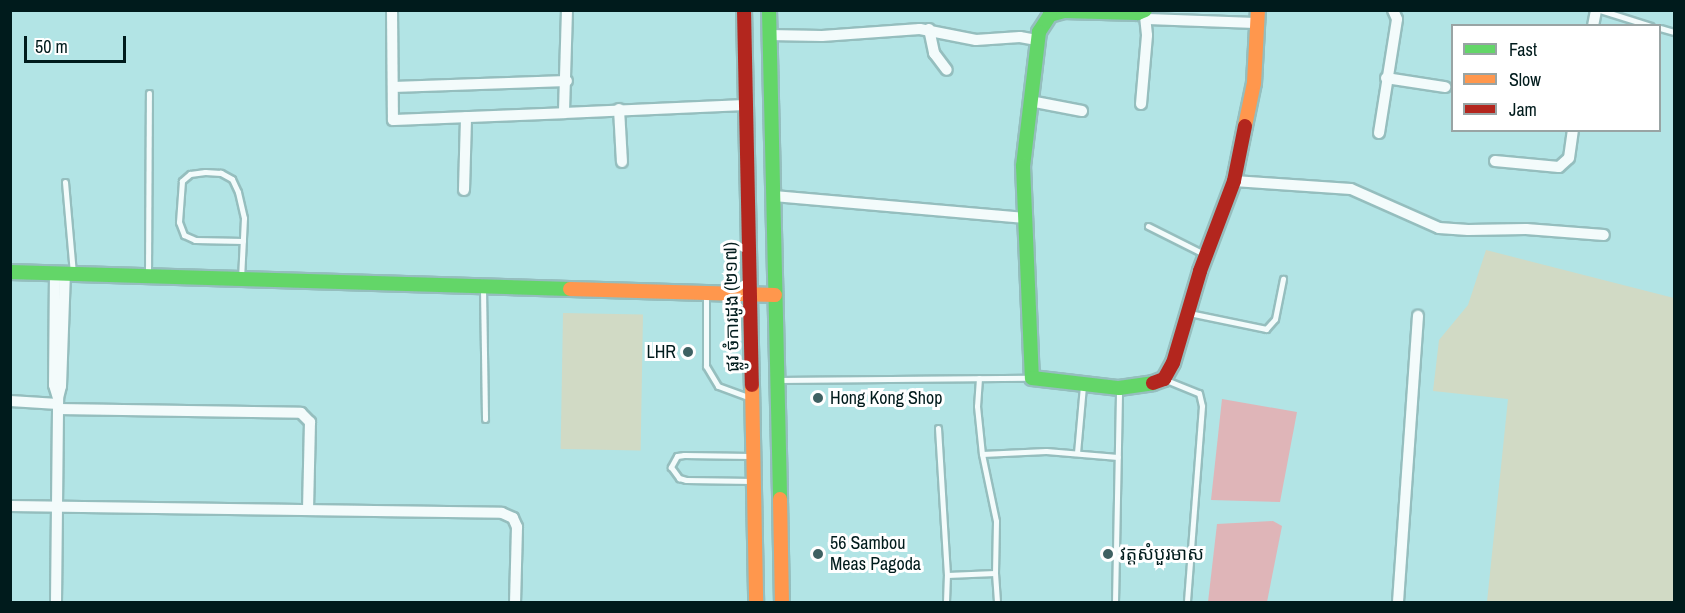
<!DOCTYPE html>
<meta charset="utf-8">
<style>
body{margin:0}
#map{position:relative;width:1685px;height:613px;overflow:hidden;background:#b2e4e5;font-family:"Archivo Narrow","Noto Sans Khmer",sans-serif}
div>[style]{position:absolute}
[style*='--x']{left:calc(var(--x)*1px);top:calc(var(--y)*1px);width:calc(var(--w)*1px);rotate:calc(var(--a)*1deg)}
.green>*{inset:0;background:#d1dac5;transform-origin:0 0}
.water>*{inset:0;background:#dfb5b8}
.roads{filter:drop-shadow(2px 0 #95bebe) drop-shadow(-2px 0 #95bebe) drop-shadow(0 2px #95bebe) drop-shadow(0 -2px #95bebe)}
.lane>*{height:5px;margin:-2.5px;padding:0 2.5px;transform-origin:2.5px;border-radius:2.5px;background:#f3fbfb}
.street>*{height:10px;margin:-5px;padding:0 5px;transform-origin:5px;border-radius:5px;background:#f3fbfb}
.fast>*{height:14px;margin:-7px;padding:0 7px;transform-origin:7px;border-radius:7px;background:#63d668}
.slow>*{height:14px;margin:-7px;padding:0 7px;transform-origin:7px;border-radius:7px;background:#ff974d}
.jam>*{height:14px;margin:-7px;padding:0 7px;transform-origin:7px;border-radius:7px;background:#b3261e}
.dots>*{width:16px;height:16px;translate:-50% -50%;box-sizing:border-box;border:3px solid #fff;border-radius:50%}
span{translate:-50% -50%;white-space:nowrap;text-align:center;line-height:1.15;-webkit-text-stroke:6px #fff;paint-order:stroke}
.street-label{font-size:18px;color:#001b1c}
.poi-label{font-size:18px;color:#001b1c}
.right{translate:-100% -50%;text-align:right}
.left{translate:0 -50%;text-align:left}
.frame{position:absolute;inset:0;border:12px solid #001b1c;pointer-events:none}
.legend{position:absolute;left:1451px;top:24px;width:210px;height:108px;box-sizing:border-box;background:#fff;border:2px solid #99a4a4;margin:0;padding:8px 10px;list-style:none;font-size:18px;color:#001b1c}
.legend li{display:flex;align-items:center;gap:12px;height:30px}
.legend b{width:30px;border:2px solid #99a4a4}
.scale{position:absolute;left:24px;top:36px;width:102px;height:27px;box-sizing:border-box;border:3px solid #001b1c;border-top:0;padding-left:8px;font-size:18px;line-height:21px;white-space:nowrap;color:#001b1c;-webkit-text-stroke:4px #fff;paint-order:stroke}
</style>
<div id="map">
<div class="green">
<div style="clip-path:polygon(1486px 250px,1674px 298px,1674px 602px,1487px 602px,1508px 399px,1433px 391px,1439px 340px,1468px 305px)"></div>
<div style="left:563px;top:313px;width:80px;height:136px;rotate:1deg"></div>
</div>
<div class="water">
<div style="clip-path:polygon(1222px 399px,1297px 412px,1280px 502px,1211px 500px)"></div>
<div style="clip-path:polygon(1273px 521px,1282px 526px,1267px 602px,1208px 602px,1217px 524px)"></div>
</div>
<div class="roads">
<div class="lane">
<div style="--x:1600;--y:10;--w:53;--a:17.4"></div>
<div style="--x:1660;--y:28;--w:15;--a:16"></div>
<div style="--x:65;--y:182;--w:91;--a:85"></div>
<div style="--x:1148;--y:226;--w:63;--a:26.6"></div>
<div style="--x:148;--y:274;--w:181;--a:-89.7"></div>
<div style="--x:241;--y:279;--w:61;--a:-87.2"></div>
<div style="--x:244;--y:218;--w:27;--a:-103"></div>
<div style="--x:238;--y:192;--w:14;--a:-115"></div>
<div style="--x:232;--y:179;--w:13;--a:-151"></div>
<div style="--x:221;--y:173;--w:16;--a:-176"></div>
<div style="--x:205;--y:172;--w:15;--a:172"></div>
<div style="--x:190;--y:174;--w:11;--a:139"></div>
<div style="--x:182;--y:181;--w:41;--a:94.2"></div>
<div style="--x:179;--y:222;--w:14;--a:69"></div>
<div style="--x:184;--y:235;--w:12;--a:24"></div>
<div style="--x:195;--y:240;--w:48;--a:1.2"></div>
<div style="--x:483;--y:289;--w:130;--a:89.1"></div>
<div style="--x:706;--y:294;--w:72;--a:90"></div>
<div style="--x:706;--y:366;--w:23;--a:59"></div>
<div style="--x:718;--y:386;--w:33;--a:20"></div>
<div style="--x:1189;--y:313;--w:79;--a:11.7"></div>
<div style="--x:1266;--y:329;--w:13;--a:-48"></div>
<div style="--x:1275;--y:319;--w:41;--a:-78.7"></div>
<div style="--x:979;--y:378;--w:28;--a:94"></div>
<div style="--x:977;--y:406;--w:48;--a:84.1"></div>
<div style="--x:982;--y:454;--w:64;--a:-2.7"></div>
<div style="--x:1046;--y:451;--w:72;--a:4.8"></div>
<div style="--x:778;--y:380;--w:252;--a:-0.5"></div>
<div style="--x:1166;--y:380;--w:35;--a:22"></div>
<div style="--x:1199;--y:393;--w:13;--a:77"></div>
<div style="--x:1202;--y:406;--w:197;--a:94.4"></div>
<div style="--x:938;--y:428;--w:147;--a:86.5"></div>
<div style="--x:947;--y:575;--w:48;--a:-2.4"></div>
<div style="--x:1077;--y:453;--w:67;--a:-84.9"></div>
<div style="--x:982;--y:454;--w:68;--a:78.2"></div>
<div style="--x:996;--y:521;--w:52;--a:91.1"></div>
<div style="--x:995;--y:573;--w:29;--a:86"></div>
<div style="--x:750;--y:456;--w:66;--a:-179.1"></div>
<div style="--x:684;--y:455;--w:7;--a:172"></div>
<div style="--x:677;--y:456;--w:13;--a:119"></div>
<div style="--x:671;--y:467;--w:14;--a:54"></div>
<div style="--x:679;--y:478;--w:7;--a:16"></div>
<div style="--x:686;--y:480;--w:66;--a:0.9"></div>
<div style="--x:946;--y:602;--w:27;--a:-88"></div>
<div style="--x:1115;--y:602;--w:214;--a:-88.9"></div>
</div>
<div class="street">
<div style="--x:392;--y:10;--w:110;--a:89.5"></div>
<div style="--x:393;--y:120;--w:171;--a:-2.3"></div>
<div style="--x:567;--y:10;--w:103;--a:91.7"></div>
<div style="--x:564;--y:113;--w:181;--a:-2.5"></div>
<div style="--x:1146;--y:19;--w:111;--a:2.1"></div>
<div style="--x:1593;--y:26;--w:16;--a:-79"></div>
<div style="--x:929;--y:29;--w:25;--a:78"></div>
<div style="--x:934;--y:53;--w:21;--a:53"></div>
<div style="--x:769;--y:35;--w:53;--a:1.1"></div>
<div style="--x:822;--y:36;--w:98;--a:-4.1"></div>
<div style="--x:920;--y:29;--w:57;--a:11.1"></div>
<div style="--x:976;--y:40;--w:44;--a:-3.9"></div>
<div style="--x:1020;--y:37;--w:17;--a:10"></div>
<div style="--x:1386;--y:78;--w:60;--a:8.7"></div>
<div style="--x:393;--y:87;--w:174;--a:-2"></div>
<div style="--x:1030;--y:101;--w:53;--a:10.9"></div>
<div style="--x:1141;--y:104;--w:69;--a:-85"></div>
<div style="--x:1147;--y:35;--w:20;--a:-96"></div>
<div style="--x:619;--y:109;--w:53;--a:86.8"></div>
<div style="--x:1379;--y:133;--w:115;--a:-81"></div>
<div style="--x:1397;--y:19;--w:10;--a:-114"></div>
<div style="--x:1495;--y:161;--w:64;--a:5.4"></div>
<div style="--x:1559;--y:167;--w:13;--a:-42"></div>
<div style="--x:1569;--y:158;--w:28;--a:-82"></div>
<div style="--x:1234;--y:181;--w:117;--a:3.9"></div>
<div style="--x:1351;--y:189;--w:96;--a:23.9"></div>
<div style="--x:1439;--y:228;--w:29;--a:4"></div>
<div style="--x:1468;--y:230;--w:58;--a:-1"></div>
<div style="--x:1526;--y:229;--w:78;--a:4.4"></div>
<div style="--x:464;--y:190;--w:73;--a:-88.4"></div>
<div style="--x:773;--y:196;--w:251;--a:5"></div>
<div style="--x:55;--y:273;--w:112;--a:90.5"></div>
<div style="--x:54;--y:385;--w:14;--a:73"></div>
<div style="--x:10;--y:401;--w:48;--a:3.6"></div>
<div style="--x:58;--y:409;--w:243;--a:0.9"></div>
<div style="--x:301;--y:413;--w:13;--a:45"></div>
<div style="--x:310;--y:422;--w:88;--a:91.3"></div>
<div style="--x:10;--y:506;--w:492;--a:0.8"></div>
<div style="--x:502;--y:513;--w:12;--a:24"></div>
<div style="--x:513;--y:518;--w:10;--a:66"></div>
<div style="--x:517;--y:527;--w:75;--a:91.5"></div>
<div style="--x:56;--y:602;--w:204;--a:-89.4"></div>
<div style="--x:58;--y:398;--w:12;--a:-76"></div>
<div style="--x:61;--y:386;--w:112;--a:-88"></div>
<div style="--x:1398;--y:602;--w:287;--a:-86"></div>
</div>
<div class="fast">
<div style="--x:769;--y:10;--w:489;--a:88.7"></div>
<div style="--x:1145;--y:10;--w:8;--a:157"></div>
<div style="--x:1138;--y:13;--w:74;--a:-178.5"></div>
<div style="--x:1064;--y:11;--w:15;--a:164"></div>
<div style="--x:1050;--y:15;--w:20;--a:123"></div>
<div style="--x:1039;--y:32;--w:135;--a:96.8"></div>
<div style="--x:1023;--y:166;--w:212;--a:87.6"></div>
<div style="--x:1032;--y:378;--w:88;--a:6.6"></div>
<div style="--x:1119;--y:388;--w:34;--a:-8"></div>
<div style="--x:10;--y:272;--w:560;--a:1.74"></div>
</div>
<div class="slow">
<div style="--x:1245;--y:126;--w:44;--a:-78.2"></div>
<div style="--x:1254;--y:83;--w:73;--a:-86.9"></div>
<div style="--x:570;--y:289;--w:205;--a:1.7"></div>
<div style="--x:752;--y:385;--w:217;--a:88.9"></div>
<div style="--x:780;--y:499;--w:103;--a:88.9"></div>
</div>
<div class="jam">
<div style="--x:744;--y:10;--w:375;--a:88.8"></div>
<div style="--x:1153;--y:383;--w:12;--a:-20"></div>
<div style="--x:1164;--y:379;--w:18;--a:-61"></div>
<div style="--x:1173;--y:363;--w:96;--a:-73.6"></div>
<div style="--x:1200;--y:271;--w:96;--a:-69.3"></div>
<div style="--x:1234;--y:181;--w:56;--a:-78.7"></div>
</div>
</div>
<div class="dots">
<div style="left:688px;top:352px;background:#3e6162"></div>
<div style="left:818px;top:398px;background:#3e6162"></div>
<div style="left:818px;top:554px;background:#3e6162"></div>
<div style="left:1108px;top:554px;background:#3e6162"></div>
</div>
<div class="street-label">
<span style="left:732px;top:307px;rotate:-91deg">ផ្លូវ ចំការដូង (២១៧)</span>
</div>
<div class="poi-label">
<span class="right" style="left:676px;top:352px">LHR</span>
<span class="left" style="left:830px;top:398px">Hong Kong Shop</span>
<span class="left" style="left:830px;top:554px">56 Sambou<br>Meas Pagoda</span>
<span class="left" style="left:1120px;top:554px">វត្តសំបួរមាស</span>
</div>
<div class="frame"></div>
<ul class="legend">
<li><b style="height:8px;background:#63d668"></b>Fast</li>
<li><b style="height:8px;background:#ff974d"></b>Slow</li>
<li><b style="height:8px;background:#b3261e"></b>Jam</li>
</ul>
<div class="scale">50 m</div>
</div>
